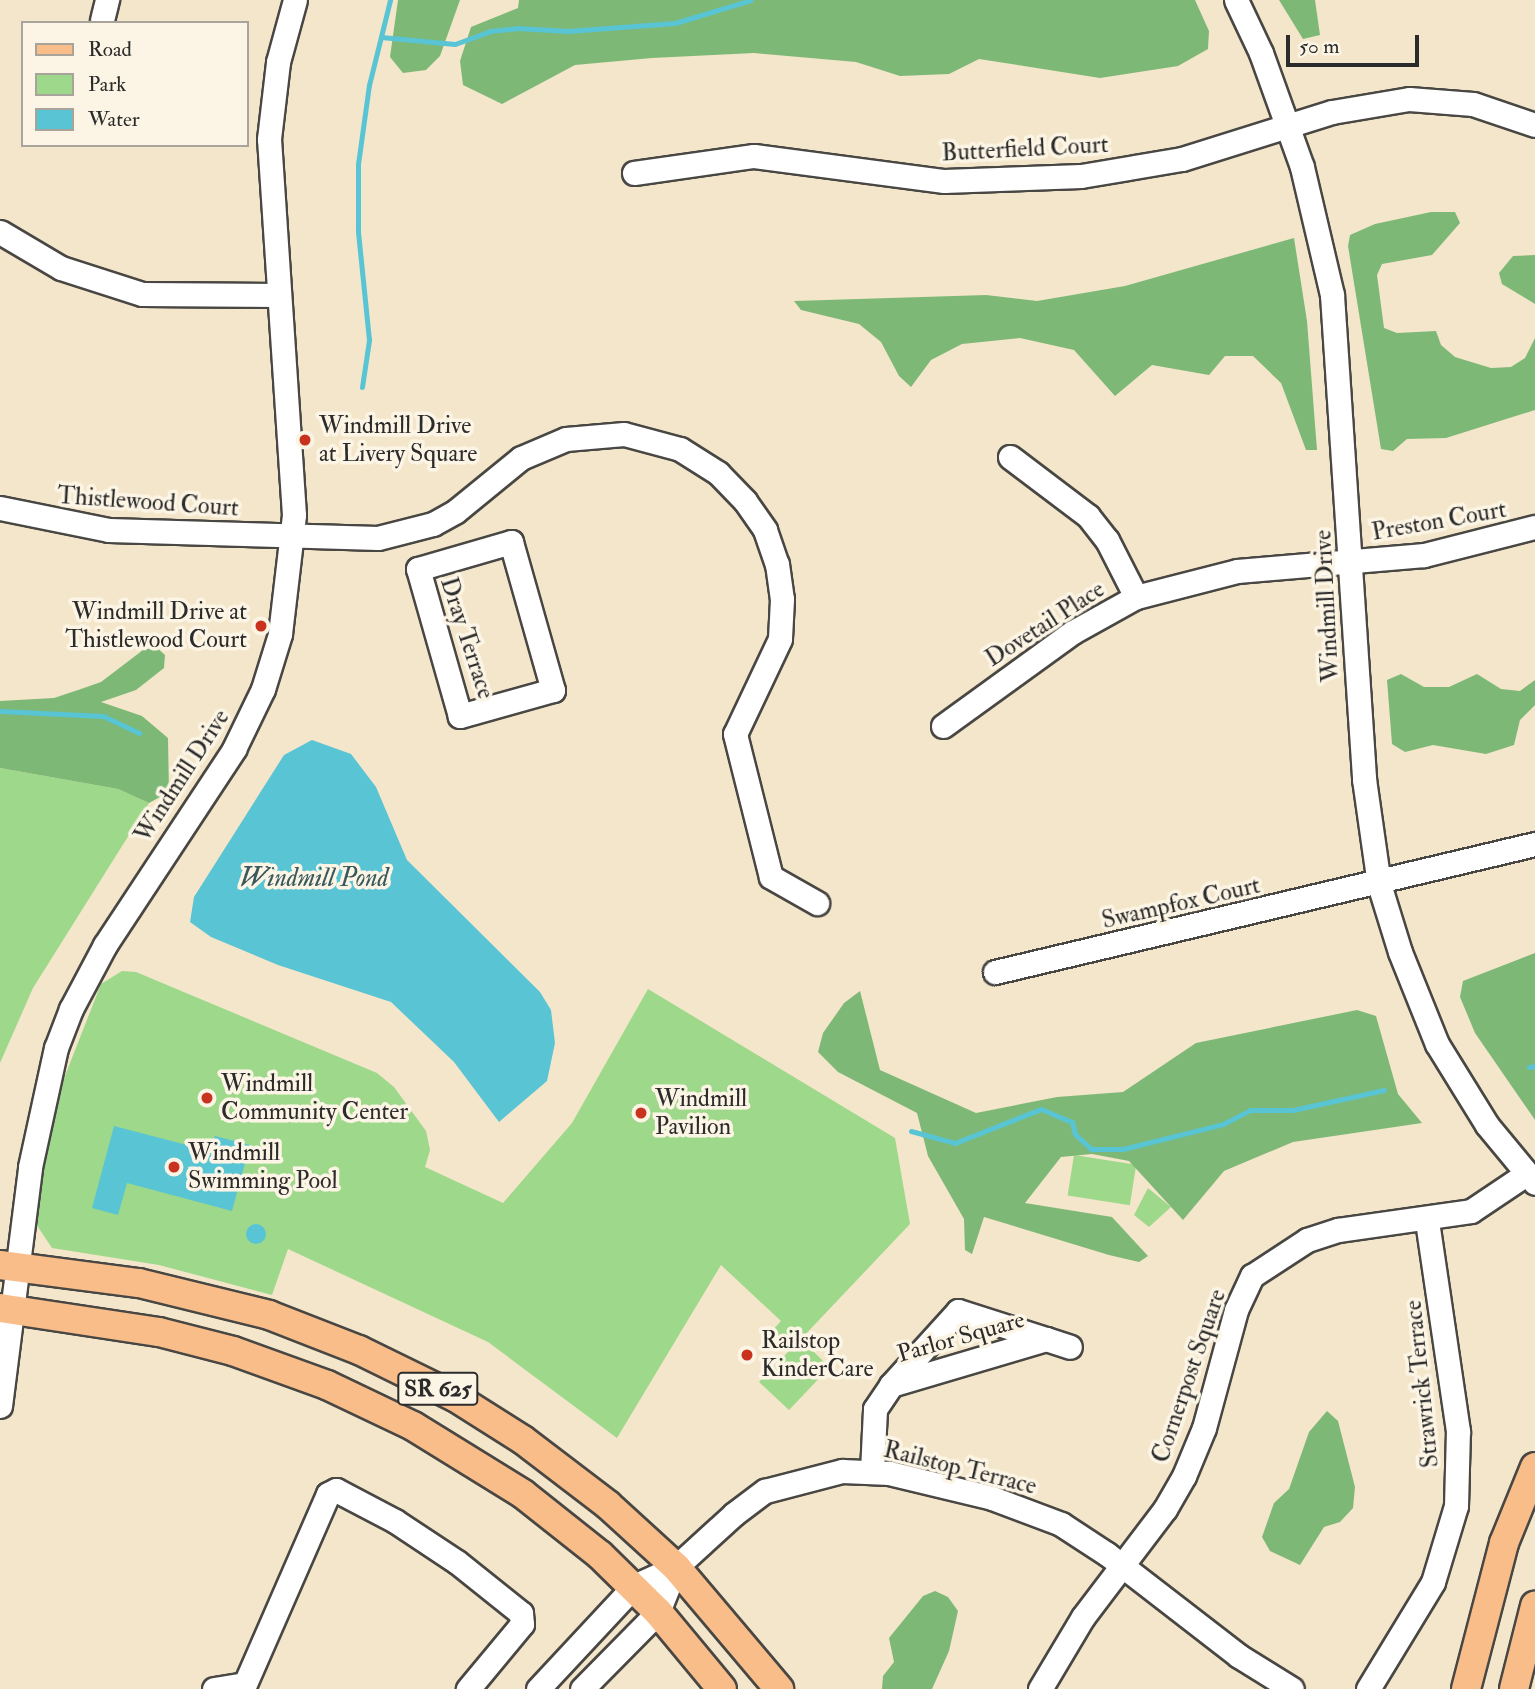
<!DOCTYPE html>
<style>
body{margin:0}
#map{position:relative;width:1535px;height:1689px;overflow:hidden;background:#f4e6ca;font-family:"IM FELL Double Pica",serif}
div>[style]{position:absolute}
[style*='--x']{left:calc(var(--x)*1px);top:calc(var(--y)*1px);width:calc(var(--w)*1px);rotate:calc(var(--a)*1deg)}
.green>*{inset:0;background:#9ed88b;transform-origin:0 0}
.forest>*{inset:0;background:#7eb877}
.water>*{inset:0;background:#59c4d3}
.round{border-radius:50%}
.stream>*{height:5px;margin:-2.5px;padding:0 2.5px;transform-origin:2.5px;border-radius:2.5px;background:#59c4d3}
.roads{filter:drop-shadow(2px 0 #494743) drop-shadow(-2px 0 #494743) drop-shadow(0 2px #494743) drop-shadow(0 -2px #494743)}
.minor>*{height:23px;margin:-11.5px;padding:0 11.5px;transform-origin:11.5px;border-radius:11.5px;background:#fff}
.major>*{height:28px;margin:-14px;padding:0 14px;transform-origin:14px;border-radius:14px;background:#f8bd89}
.dots>*{width:19px;height:19px;translate:-50% -50%;box-sizing:border-box;border:4px solid #fcf5e5;border-radius:50%}
span{translate:-50% -50%;white-space:nowrap;text-align:center;line-height:1.15;-webkit-text-stroke:7px #fcf5e5;paint-order:stroke}
.shield-label span{padding:2px 5px;background:#fcf5e5;border:2px solid;border-radius:5px;-webkit-text-stroke-width:0}
.shield-label{font-size:23px;color:#2b2b2b;font-weight:700}
.street-label{font-size:24px;color:#2b2b2b}
.poi-label{font-size:24px;color:#2b2b2b}
.left{translate:0 -50%;text-align:left}
.right{translate:-100% -50%;text-align:right}
.water-label{font-size:26px;color:#39595d;font-style:italic}
.legend{position:absolute;left:21px;top:21px;width:228px;height:126px;box-sizing:border-box;background:#fcf5e5;border:2px solid #a8a49b;margin:0;padding:9px 12px;list-style:none;font-size:21px;color:#2b2b2b}
.legend li{display:flex;align-items:center;gap:14px;height:35px}
.legend b{width:35px;border:2px solid #a8a49b}
.scale{position:absolute;left:1286px;top:35px;width:133px;height:32px;box-sizing:border-box;border:4px solid #2b2b2b;border-top:0;padding-left:9px;font-size:21px;line-height:24px;white-space:nowrap;color:#2b2b2b;-webkit-text-stroke:5px #fcf5e5;paint-order:stroke}
</style>
<div id="map">
<div class="green">
<div style="clip-path:polygon(0 768px,118px 789px,149px 803px,33px 988px,0 1063px)"></div>
<div style="clip-path:polygon(122px 971px,136px 972px,377px 1073px,394px 1087px,426px 1131px,430px 1150px,425px 1167px,503px 1203px,572px 1123px,648px 989px,895px 1138px,910px 1224px,801px 1339px,825px 1363px,826px 1371px,789px 1410px,759px 1382px,789px 1351px,770px 1333px,781px 1321px,721px 1265px,617px 1438px,488px 1342px,288px 1249px,272px 1295px,159px 1265px,52px 1248px,36px 1224px,52px 1109px,101px 984px)"></div>
<div style="left:1074px;top:1155px;width:63px;height:41px;rotate:9deg"></div>
<div style="clip-path:polygon(1148px 1188px,1171px 1207px,1149px 1227px,1134px 1215px)"></div>
</div>
<div class="forest">
<div style="clip-path:polygon(398px 0,460px 0,440px 56px,426px 70px,403px 73px,390px 57px)"></div>
<div style="clip-path:polygon(519px 0,1195px 0,1209px 31px,1208px 49px,1178px 66px,1100px 78px,979px 59px,949px 74px,900px 76px,856px 62px,754px 53px,652px 58px,575px 65px,502px 104px,463px 85px,460px 61px,471px 27px,518px 8px)"></div>
<div style="clip-path:polygon(1279px 0,1315px 0,1320px 35px,1303px 39px)"></div>
<div style="clip-path:polygon(1431px 212px,1455px 212px,1460px 223px,1432px 255px,1382px 264px,1377px 275px,1384px 328px,1397px 333px,1436px 331px,1441px 345px,1455px 357px,1491px 368px,1511px 367px,1525px 358px,1535px 338px,1535px 410px,1446px 438px,1407px 439px,1393px 451px,1381px 449px,1348px 246px,1350px 235px,1375px 224px)"></div>
<div style="clip-path:polygon(1294px 238px,1307px 321px,1317px 450px,1306px 450px,1281px 383px,1253px 356px,1225px 356px,1209px 375px,1152px 365px,1115px 396px,1074px 350px,1020px 338px,962px 344px,931px 360px,911px 387px,899px 376px,881px 342px,859px 324px,801px 310px,794px 301px,986px 295px,1037px 301px,1125px 286px)"></div>
<div style="clip-path:polygon(1535px 255px,1535px 304px,1502px 284px,1499px 273px,1513px 256px)"></div>
<div style="clip-path:polygon(156px 647px,165px 655px,164px 668px,136px 690px,101px 702px,142px 716px,168px 738px,169px 792px,149px 803px,118px 789px,0 768px,0 701px,54px 698px,81px 689px,101px 682px,143px 650px)"></div>
<div style="clip-path:polygon(1401px 674px,1424px 687px,1449px 687px,1477px 674px,1501px 689px,1520px 691px,1535px 680px,1535px 705px,1520px 720px,1514px 745px,1486px 754px,1433px 745px,1405px 752px,1392px 744px,1387px 680px)"></div>
<div style="clip-path:polygon(1535px 953px,1535px 1120px,1475px 1033px,1460px 997px,1463px 981px)"></div>
<div style="clip-path:polygon(860px 991px,880px 1070px,976px 1113px,1057px 1097px,1123px 1092px,1196px 1043px,1357px 1010px,1376px 1016px,1398px 1094px,1422px 1123px,1293px 1142px,1224px 1171px,1183px 1220px,1129px 1161px,1092px 1154px,1061px 1157px,1025px 1203px,1112px 1217px,1148px 1256px,1139px 1262px,1109px 1255px,984px 1217px,972px 1254px,965px 1250px,964px 1219px,928px 1156px,917px 1113px,838px 1072px,818px 1052px,823px 1033px,844px 1003px)"></div>
<div style="clip-path:polygon(1327px 1411px,1338px 1421px,1355px 1487px,1353px 1508px,1340px 1522px,1324px 1527px,1300px 1565px,1270px 1551px,1262px 1537px,1274px 1503px,1289px 1489px,1309px 1432px)"></div>
<div style="clip-path:polygon(935px 1591px,948px 1597px,958px 1611px,949px 1651px,932px 1689px,882px 1689px,883px 1676px,894px 1662px,889px 1638px,923px 1596px)"></div>
</div>
<div class="water">
<div style="clip-path:polygon(312px 740px,351px 754px,376px 787px,407px 860px,540px 992px,551px 1010px,555px 1043px,547px 1081px,499px 1122px,454px 1062px,391px 1002px,278px 965px,211px 937px,190px 922px,194px 897px,284px 755px)"></div>
<div style="clip-path:polygon(114px 1126px,210px 1151px,215px 1136px,250px 1145px,232px 1211px,127px 1183px,118px 1215px,92px 1208px)"></div>
<div class="round" style="left:246px;top:1224px;width:20px;height:20px"></div>
</div>
<div class="stream">
<div style="--x:381;--y:37;--w:74;--a:5.4"></div>
<div style="--x:455;--y:44;--w:37;--a:-20"></div>
<div style="--x:490;--y:31;--w:27;--a:-6"></div>
<div style="--x:517;--y:28;--w:51;--a:3.4"></div>
<div style="--x:568;--y:31;--w:107;--a:-4.3"></div>
<div style="--x:675;--y:23;--w:79;--a:-16.8"></div>
<div style="--x:362;--y:387;--w:48;--a:-81.5"></div>
<div style="--x:369;--y:340;--w:110;--a:-95.8"></div>
<div style="--x:358;--y:231;--w:67;--a:-90"></div>
<div style="--x:358;--y:164;--w:80;--a:-82.1"></div>
<div style="--x:369;--y:85;--w:88;--a:-76.1"></div>
<div style="--x:0;--y:711;--w:103;--a:2.8"></div>
<div style="--x:103;--y:716;--w:40;--a:25"></div>
<div style="--x:1529;--y:1067;--w:6;--a:-9"></div>
<div style="--x:911;--y:1131;--w:46;--a:15.3"></div>
<div style="--x:955;--y:1143;--w:92;--a:-21.6"></div>
<div style="--x:1041;--y:1109;--w:34;--a:23"></div>
<div style="--x:1072;--y:1122;--w:12;--a:76"></div>
<div style="--x:1075;--y:1134;--w:22;--a:43"></div>
<div style="--x:1091;--y:1149;--w:32;--a:0"></div>
<div style="--x:1123;--y:1149;--w:103;--a:-14"></div>
<div style="--x:1223;--y:1124;--w:30;--a:-27"></div>
<div style="--x:1250;--y:1110;--w:43;--a:0"></div>
<div style="--x:1293;--y:1110;--w:93;--a:-12.4"></div>
</div>
<div class="roads">
<div class="minor">
<div style="--x:1236;--y:0;--w:59;--a:64.7"></div>
<div style="--x:1261;--y:53;--w:121;--a:70.2"></div>
<div style="--x:1302;--y:167;--w:131;--a:76.8"></div>
<div style="--x:1332;--y:295;--w:485;--a:86.2"></div>
<div style="--x:1364;--y:779;--w:106;--a:81.9"></div>
<div style="--x:1379;--y:884;--w:71;--a:72.8"></div>
<div style="--x:1400;--y:952;--w:99;--a:68.1"></div>
<div style="--x:1437;--y:1044;--w:95;--a:58.3"></div>
<div style="--x:1487;--y:1125;--w:75;--a:50.4"></div>
<div style="--x:102;--y:20;--w:21;--a:-76"></div>
<div style="--x:634;--y:173;--w:121;--a:-8.1"></div>
<div style="--x:754;--y:156;--w:192;--a:7.5"></div>
<div style="--x:944;--y:181;--w:137;--a:-2.1"></div>
<div style="--x:1081;--y:176;--w:102;--a:-9.6"></div>
<div style="--x:1182;--y:159;--w:157;--a:-17.4"></div>
<div style="--x:1332;--y:112;--w:78;--a:-9.6"></div>
<div style="--x:1409;--y:99;--w:64;--a:4.5"></div>
<div style="--x:1473;--y:104;--w:65;--a:18.7"></div>
<div style="--x:0;--y:232;--w:71;--a:30.5"></div>
<div style="--x:61;--y:268;--w:85;--a:17.8"></div>
<div style="--x:142;--y:294;--w:137;--a:0.4"></div>
<div style="--x:1010;--y:457;--w:98;--a:37.1"></div>
<div style="--x:1088;--y:516;--w:31;--a:52"></div>
<div style="--x:1107;--y:540;--w:64;--a:63"></div>
<div style="--x:0;--y:508;--w:111;--a:11.4"></div>
<div style="--x:109;--y:530;--w:269;--a:1.7"></div>
<div style="--x:378;--y:538;--w:57;--a:-14.3"></div>
<div style="--x:433;--y:524;--w:26;--a:-29"></div>
<div style="--x:456;--y:511;--w:84;--a:-39.2"></div>
<div style="--x:521;--y:458;--w:49;--a:-22.9"></div>
<div style="--x:566;--y:439;--w:58;--a:-4.9"></div>
<div style="--x:624;--y:434;--w:58;--a:15"></div>
<div style="--x:680;--y:449;--w:45;--a:32.3"></div>
<div style="--x:718;--y:473;--w:39;--a:46"></div>
<div style="--x:745;--y:501;--w:35;--a:55"></div>
<div style="--x:765;--y:530;--w:36;--a:71"></div>
<div style="--x:777;--y:564;--w:35;--a:82"></div>
<div style="--x:782;--y:599;--w:40;--a:92.9"></div>
<div style="--x:780;--y:639;--w:105;--a:115.3"></div>
<div style="--x:735;--y:734;--w:147;--a:75.9"></div>
<div style="--x:771;--y:877;--w:53;--a:29.5"></div>
<div style="--x:511;--y:542;--w:154;--a:74.2"></div>
<div style="--x:553;--y:690;--w:97;--a:164.4"></div>
<div style="--x:460;--y:716;--w:153;--a:-105.9"></div>
<div style="--x:418;--y:569;--w:97;--a:-16.2"></div>
<div style="--x:943;--y:726;--w:160;--a:-35.9"></div>
<div style="--x:1073;--y:632;--w:72;--a:-29.1"></div>
<div style="--x:1136;--y:597;--w:104;--a:-14.4"></div>
<div style="--x:1237;--y:571;--w:188;--a:-4.9"></div>
<div style="--x:1424;--y:555;--w:114;--a:-14.2"></div>
<div style="--x:995;--y:972;--w:555;--a:-13.34"></div>
<div style="--x:891;--y:1385;--w:100;--a:-47.8"></div>
<div style="--x:958;--y:1311;--w:92;--a:17.7"></div>
<div style="--x:0;--y:1406;--w:241;--a:-82.8"></div>
<div style="--x:30;--y:1167;--w:122;--a:-77.7"></div>
<div style="--x:56;--y:1048;--w:42;--a:-69"></div>
<div style="--x:71;--y:1009;--w:72;--a:-62"></div>
<div style="--x:105;--y:945;--w:235;--a:-56.6"></div>
<div style="--x:234;--y:749;--w:67;--a:-64.2"></div>
<div style="--x:263;--y:689;--w:58;--a:-72.8"></div>
<div style="--x:280;--y:634;--w:120;--a:-83.3"></div>
<div style="--x:294;--y:515;--w:377;--a:-93.8"></div>
<div style="--x:269;--y:139;--w:78;--a:-83.3"></div>
<div style="--x:278;--y:62;--w:64;--a:-74.7"></div>
<div style="--x:872;--y:1471;--w:62;--a:-87.2"></div>
<div style="--x:875;--y:1409;--w:29;--a:-56"></div>
<div style="--x:891;--y:1385;--w:162;--a:-16.5"></div>
<div style="--x:1046;--y:1339;--w:25;--a:18"></div>
<div style="--x:214;--y:1689;--w:31;--a:-9"></div>
<div style="--x:245;--y:1684;--w:207;--a:-66.4"></div>
<div style="--x:328;--y:1494;--w:9;--a:-27"></div>
<div style="--x:336;--y:1490;--w:67;--a:27.7"></div>
<div style="--x:395;--y:1521;--w:74;--a:33.5"></div>
<div style="--x:457;--y:1562;--w:82;--a:38.6"></div>
<div style="--x:521;--y:1613;--w:11;--a:85"></div>
<div style="--x:522;--y:1624;--w:85;--a:129.7"></div>
<div style="--x:538;--y:1689;--w:141;--a:-47"></div>
<div style="--x:634;--y:1586;--w:46;--a:-24.3"></div>
<div style="--x:676;--y:1567;--w:79;--a:-42.4"></div>
<div style="--x:734;--y:1514;--w:39;--a:-37"></div>
<div style="--x:765;--y:1491;--w:80;--a:-14.6"></div>
<div style="--x:842;--y:1471;--w:47;--a:2.4"></div>
<div style="--x:889;--y:1473;--w:106;--a:13.6"></div>
<div style="--x:992;--y:1498;--w:74;--a:20.6"></div>
<div style="--x:1061;--y:1524;--w:55;--a:33.1"></div>
<div style="--x:1107;--y:1554;--w:167;--a:37.7"></div>
<div style="--x:1239;--y:1656;--w:62;--a:31.9"></div>
<div style="--x:582;--y:1689;--w:108;--a:-45.4"></div>
<div style="--x:658;--y:1612;--w:48;--a:-68.2"></div>
<div style="--x:1040;--y:1689;--w:84;--a:-59.2"></div>
<div style="--x:1083;--y:1617;--w:136;--a:-52.8"></div>
<div style="--x:1165;--y:1509;--w:38;--a:-60"></div>
<div style="--x:1184;--y:1476;--w:52;--a:-67.4"></div>
<div style="--x:1204;--y:1428;--w:122;--a:-74.8"></div>
<div style="--x:1236;--y:1310;--w:38;--a:-65"></div>
<div style="--x:1252;--y:1276;--w:66;--a:-33.2"></div>
<div style="--x:1307;--y:1240;--w:33;--a:-18"></div>
<div style="--x:1338;--y:1230;--w:134;--a:-8.1"></div>
<div style="--x:1471;--y:1211;--w:66;--a:-33.9"></div>
<div style="--x:1368;--y:1689;--w:125;--a:-58.7"></div>
<div style="--x:1433;--y:1582;--w:79;--a:-73.2"></div>
<div style="--x:1456;--y:1506;--w:75;--a:-88.5"></div>
<div style="--x:1458;--y:1431;--w:213;--a:-98.4"></div>
</div>
<div class="major">
<div style="--x:0;--y:1265;--w:140;--a:7.4"></div>
<div style="--x:139;--y:1283;--w:134;--a:13.8"></div>
<div style="--x:269;--y:1315;--w:97;--a:21.3"></div>
<div style="--x:359;--y:1350;--w:107;--a:26.1"></div>
<div style="--x:455;--y:1397;--w:80;--a:32.3"></div>
<div style="--x:523;--y:1440;--w:107;--a:37.4"></div>
<div style="--x:608;--y:1505;--w:92;--a:42.4"></div>
<div style="--x:676;--y:1567;--w:160;--a:49.8"></div>
<div style="--x:0;--y:1308;--w:161;--a:8.6"></div>
<div style="--x:159;--y:1332;--w:76;--a:14.4"></div>
<div style="--x:233;--y:1351;--w:100;--a:19.9"></div>
<div style="--x:327;--y:1385;--w:95;--a:25.5"></div>
<div style="--x:413;--y:1426;--w:129;--a:31.7"></div>
<div style="--x:523;--y:1494;--w:98;--a:38.4"></div>
<div style="--x:600;--y:1555;--w:81;--a:44.5"></div>
<div style="--x:658;--y:1612;--w:100;--a:50.3"></div>
<div style="--x:1466;--y:1689;--w:151;--a:-75.4"></div>
<div style="--x:1504;--y:1543;--w:82;--a:-67.8"></div>
<div style="--x:1514;--y:1689;--w:86;--a:-75.8"></div>
</div>
</div>
<div class="dots">
<div style="left:305px;top:440px;background:#c8321e"></div>
<div style="left:261px;top:626px;background:#c8321e"></div>
<div style="left:207px;top:1098px;background:#c8321e"></div>
<div style="left:641px;top:1113px;background:#c8321e"></div>
<div style="left:174px;top:1167px;background:#c8321e"></div>
<div style="left:747px;top:1355px;background:#c8321e"></div>
</div>
<div class="shield-label">
<span style="left:438px;top:1389px">SR 625</span>
</div>
<div class="street-label">
<span style="left:1025px;top:149px;rotate:-3deg">Butterfield Court</span>
<span style="left:148px;top:502px;rotate:4deg">Thistlewood Court</span>
<span style="left:1439px;top:521px;rotate:-10deg">Preston Court</span>
<span style="left:1327px;top:606px;rotate:-93deg">Windmill Drive</span>
<span style="left:1045px;top:624px;rotate:-33deg">Dovetail Place</span>
<span style="left:467px;top:638px;rotate:72deg">Dray Terrace</span>
<span style="left:182px;top:776px;rotate:-57deg">Windmill Drive</span>
<span style="left:1181px;top:903px;rotate:-13deg">Swampfox Court</span>
<span style="left:961px;top:1337px;rotate:-16deg">Parlor Square</span>
<span style="left:1189px;top:1376px;rotate:-71deg">Cornerpost Square</span>
<span style="left:1422px;top:1384px;rotate:-96deg">Strawrick Terrace</span>
<span style="left:960px;top:1468px;rotate:14deg">Railstop Terrace</span>
</div>
<div class="poi-label">
<span class="left" style="left:319px;top:440px">Windmill Drive<br>at Livery Square</span>
<span class="right" style="left:247px;top:626px">Windmill Drive at<br>Thistlewood Court</span>
<span class="left" style="left:221px;top:1098px">Windmill<br>Community Center</span>
<span class="left" style="left:655px;top:1113px">Windmill<br>Pavilion</span>
<span class="left" style="left:188px;top:1167px">Windmill<br>Swimming Pool</span>
<span class="left" style="left:761px;top:1355px">Railstop<br>KinderCare</span>
</div>
<div class="water-label">
<span style="left:314px;top:879px">Windmill Pond</span>
</div>
<ul class="legend">
<li><b style="height:9px;background:#f8bd89"></b>Road</li>
<li><b style="height:19px;background:#9ed88b"></b>Park</li>
<li><b style="height:19px;background:#59c4d3"></b>Water</li>
</ul>
<div class="scale">50 m</div>
</div>
